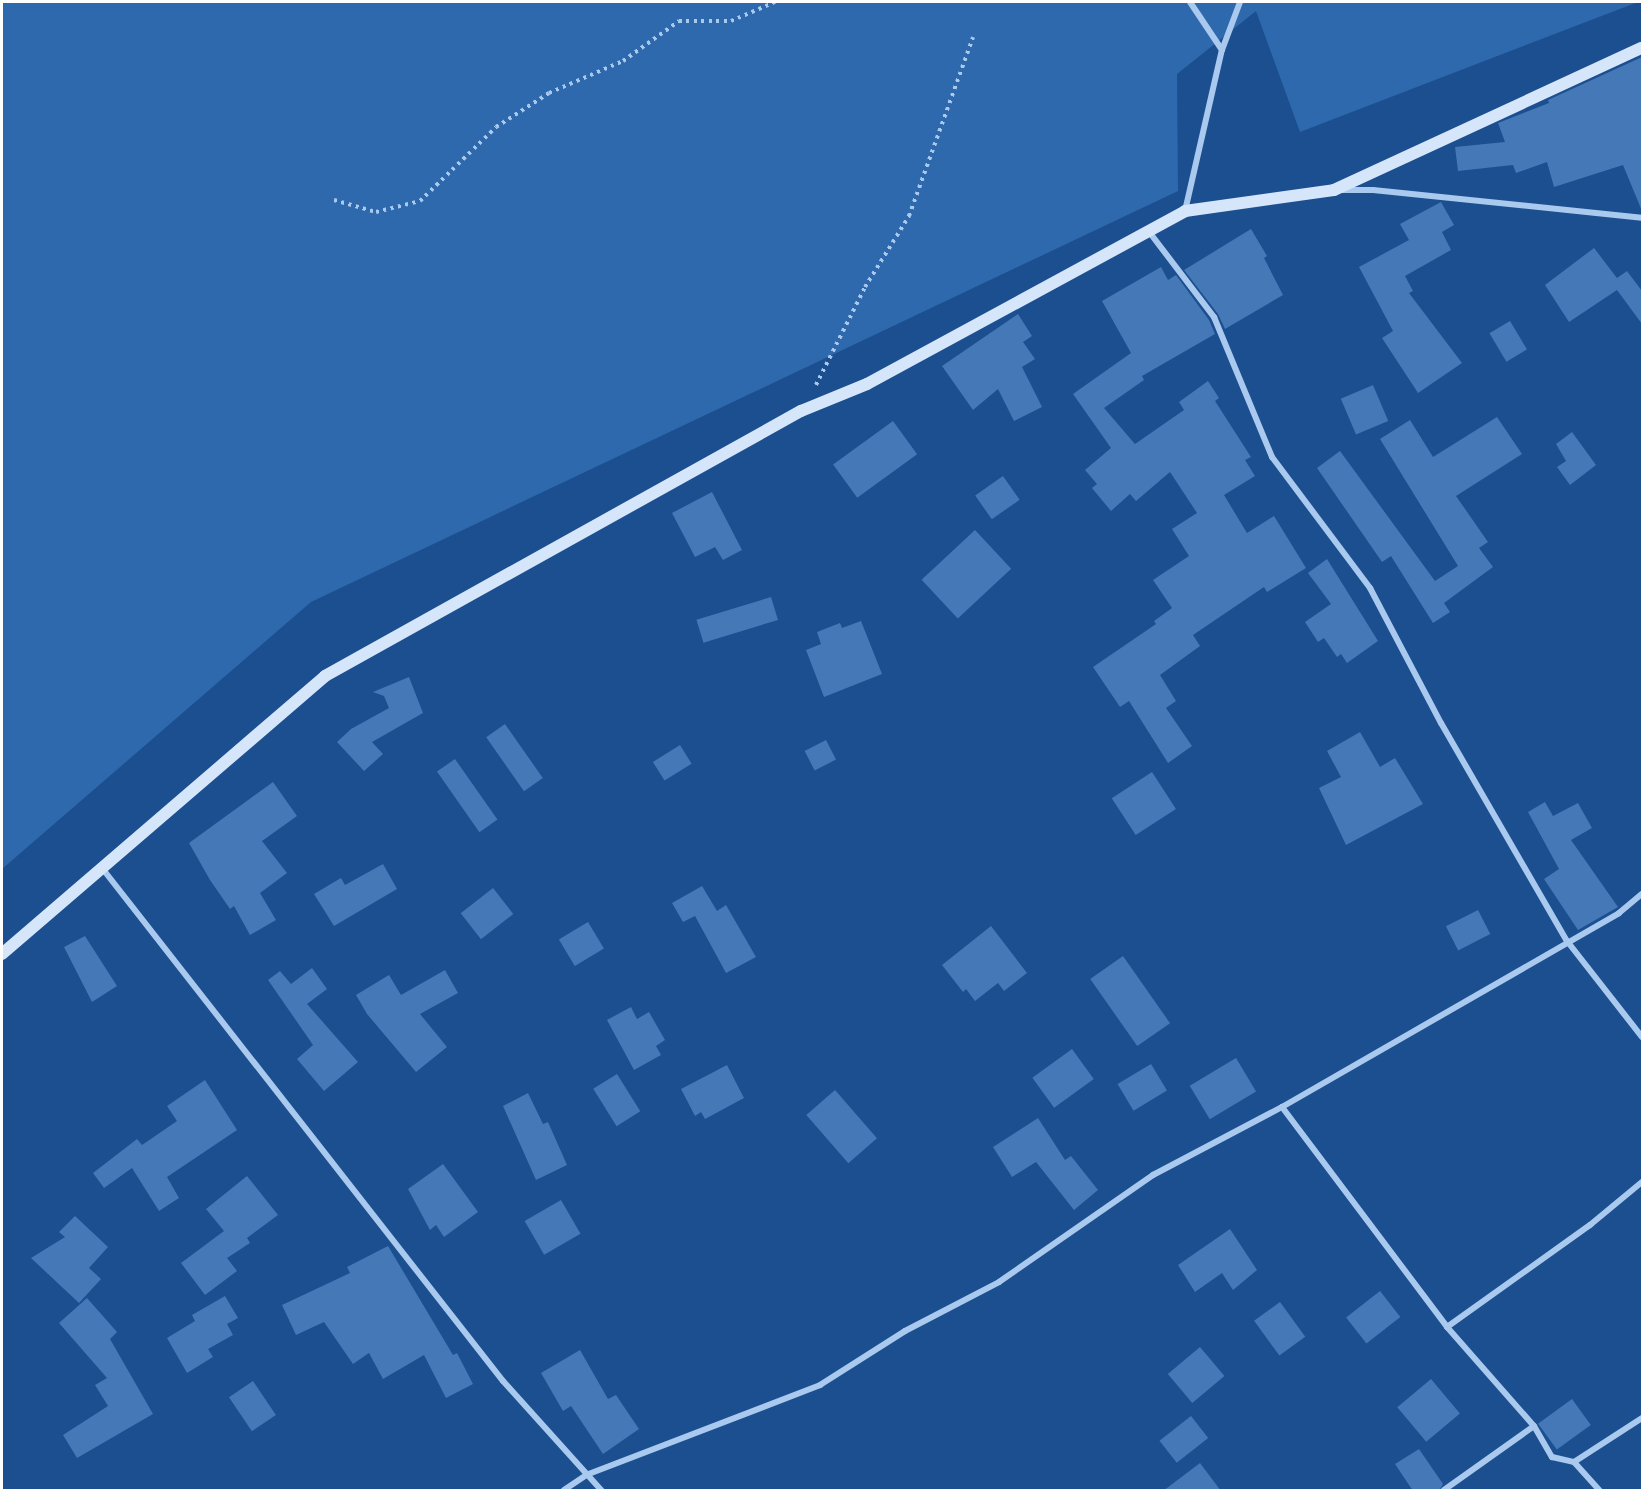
<!DOCTYPE html>
<style>
body{margin:0}
#map{position:relative;width:1644px;height:1492px;overflow:hidden;background:#1b4f8f;font-family:"DejaVu Sans",sans-serif}
div>[style]{position:absolute}
[style*='--x']{left:calc(var(--x)*1px);top:calc(var(--y)*1px);width:calc(var(--w)*1px);rotate:calc(var(--a)*1deg)}
.green>*{inset:0;background:#2e69ad}
.building>*{inset:0;background:#4478b7;transform-origin:0 0}
.path>*{height:4px;margin-top:-2px;transform-origin:0;background:repeating-linear-gradient(90deg,#a9c9ee 0 3px,transparent 0 7.5px)}
.street>*{height:6px;margin:-3px;padding:0 3px;transform-origin:3px;border-radius:3px;background:#a9c9ee}
.secondary>*{height:12px;margin:-6px;padding:0 6px;transform-origin:6px;border-radius:6px;background:#d6e6fa}
span{translate:-50% -50%;white-space:nowrap;text-align:center;line-height:1.15;-webkit-text-stroke:5px #1b4f8f;paint-order:stroke}
.frame{position:absolute;inset:0;border:3px solid #fff;pointer-events:none}
</style>
<div id="map">
<div class="green">
<div style="clip-path:polygon(2px 2px,1638px 2px,1300px 132px,1256px 11px,1177px 74px,1178px 191px,311px 602px,2px 869px)"></div>
</div>
<div class="building">
<div style="clip-path:polygon(1642px 57px,1642px 211px,1623px 165px,1554px 187px,1547px 162px,1516px 173px,1513px 165px,1458px 171px,1455px 147px,1505px 142px,1498px 123px,1549px 103px,1548px 100px)"></div>
<div style="clip-path:polygon(1441px 202px,1454px 225px,1442px 232px,1451px 250px,1405px 276px,1413px 291px,1409px 293px,1462px 363px,1418px 393px,1382px 338px,1393px 331px,1359px 267px,1409px 240px,1400px 224px)"></div>
<div style="clip-path:polygon(1251px 229px,1267px 256px,1264px 258px,1283px 295px,1225px 329px,1218px 314px,1184px 270px)"></div>
<div style="clip-path:polygon(1594px 248px,1617px 278px,1627px 271px,1642px 291px,1642px 324px,1617px 290px,1569px 322px,1545px 285px)"></div>
<div style="clip-path:polygon(1161px 267px,1168px 280px,1176px 275px,1209px 320px,1215px 334px,1142px 376px,1144px 380px,1104px 408px,1135px 444px,1184px 410px,1179px 402px,1208px 381px,1219px 398px,1215px 401px,1251px 457px,1245px 460px,1255px 476px,1224px 495px,1247px 533px,1274px 516px,1306px 568px,1267px 592px,1264px 587px,1193px 635px,1200px 646px,1160px 675px,1176px 701px,1166px 708px,1192px 746px,1168px 763px,1129px 701px,1120px 707px,1093px 667px,1156px 624px,1154px 621px,1172px 608px,1153px 580px,1189px 556px,1172px 529px,1197px 513px,1170px 472px,1136px 501px,1130px 494px,1111px 511px,1092px 488px,1097px 484px,1085px 470px,1111px 448px,1073px 394px,1131px 353px,1102px 301px)"></div>
<div style="clip-path:polygon(1018px 314px,1032px 336px,1023px 342px,1035px 359px,1022px 367px,1042px 407px,1014px 421px,998px 389px,973px 410px,942px 366px)"></div>
<div style="left:1510px;top:321px;width:33px;height:24px;rotate:59deg"></div>
<div style="left:1373px;top:385px;width:39px;height:35px;rotate:67deg"></div>
<div style="clip-path:polygon(1497px 417px,1522px 454px,1456px 496px,1488px 542px,1479px 548px,1493px 567px,1444px 603px,1450px 612px,1433px 623px,1391px 556px,1382px 562px,1317px 468px,1340px 451px,1435px 581px,1458px 566px,1380px 439px,1410px 420px,1433px 457px)"></div>
<div style="left:893px;top:421px;width:41px;height:74px;rotate:54deg"></div>
<div style="clip-path:polygon(1572px 432px,1596px 465px,1570px 485px,1557px 467px,1566px 461px,1556px 444px)"></div>
<div style="left:1003px;top:476px;width:29px;height:34px;rotate:55deg"></div>
<div style="clip-path:polygon(712px 492px,742px 550px,723px 560px,715px 547px,695px 557px,672px 513px)"></div>
<div style="left:975px;top:530px;width:53px;height:73px;rotate:47deg"></div>
<div style="clip-path:polygon(1327px 559px,1378px 641px,1347px 663px,1341px 654px,1337px 657px,1324px 638px,1318px 642px,1305px 622px,1331px 604px,1308px 573px)"></div>
<div style="left:771px;top:597px;width:24px;height:78px;rotate:73deg"></div>
<div style="clip-path:polygon(861px 621px,882px 674px,824px 697px,806px 650px,821px 644px,817px 632px,840px 623px,842px 628px)"></div>
<div style="clip-path:polygon(409px 677px,423px 713px,372px 742px,383px 754px,364px 771px,337px 742px,351px 729px,389px 708px,384px 696px,373px 692px)"></div>
<div style="left:505px;top:724px;width:66px;height:23px;rotate:55deg"></div>
<div style="clip-path:polygon(1360px 732px,1380px 767px,1395px 758px,1423px 804px,1346px 845px,1319px 788px,1341px 777px,1327px 751px)"></div>
<div style="left:826px;top:740px;width:22px;height:24px;rotate:63deg"></div>
<div style="left:680px;top:745px;width:22px;height:32px;rotate:58deg"></div>
<div style="left:455px;top:759px;width:74px;height:22px;rotate:55deg"></div>
<div style="left:1152px;top:772px;width:44px;height:48px;rotate:57deg"></div>
<div style="clip-path:polygon(273px 782px,297px 816px,262px 841px,287px 873px,260px 893px,276px 920px,250px 935px,234px 906px,230px 909px,210px 880px,189px 843px)"></div>
<div style="clip-path:polygon(1545px 802px,1553px 816px,1578px 803px,1592px 828px,1571px 840px,1618px 907px,1578px 930px,1544px 879px,1559px 869px,1528px 812px)"></div>
<div style="clip-path:polygon(383px 864px,397px 889px,334px 926px,314px 894px,341px 878px,345px 885px)"></div>
<div style="clip-path:polygon(702px 886px,717px 911px,726px 905px,756px 957px,726px 973px,695px 916px,683px 922px,672px 903px)"></div>
<div style="left:493px;top:888px;width:33px;height:41px;rotate:52deg"></div>
<div style="left:1478px;top:910px;width:27px;height:36px;rotate:63deg"></div>
<div style="left:588px;top:922px;width:31px;height:34px;rotate:59deg"></div>
<div style="clip-path:polygon(991px 926px,1027px 973px,1004px 991px,998px 983px,975px 1001px,966px 989px,963px 992px,942px 965px)"></div>
<div style="clip-path:polygon(85px 936px,117px 986px,92px 1002px,64px 947px)"></div>
<div style="left:1123px;top:956px;width:82px;height:40px;rotate:55deg"></div>
<div style="clip-path:polygon(312px 968px,327px 989px,307px 1004px,358px 1062px,324px 1091px,297px 1059px,313px 1045px,268px 980px,280px 971px,291px 984px)"></div>
<div style="clip-path:polygon(445px 970px,458px 993px,420px 1014px,447px 1047px,416px 1072px,367px 1014px,356px 995px,389px 975px,401px 995px)"></div>
<div style="clip-path:polygon(631px 1007px,637px 1019px,649px 1012px,665px 1040px,656px 1046px,661px 1055px,634px 1070px,607px 1020px)"></div>
<div style="left:1072px;top:1049px;width:37px;height:49px;rotate:54deg"></div>
<div style="left:1236px;top:1058px;width:39px;height:54px;rotate:59deg"></div>
<div style="left:1151px;top:1064px;width:31px;height:39px;rotate:59deg"></div>
<div style="clip-path:polygon(727px 1065px,744px 1098px,705px 1119px,701px 1112px,695px 1116px,681px 1089px)"></div>
<div style="left:617px;top:1074px;width:44px;height:28px;rotate:58deg"></div>
<div style="clip-path:polygon(205px 1080px,237px 1130px,167px 1177px,179px 1198px,159px 1211px,132px 1168px,104px 1188px,93px 1173px,137px 1139px,142px 1145px,177px 1121px,167px 1106px)"></div>
<div style="left:835px;top:1090px;width:64px;height:38px;rotate:49deg"></div>
<div style="clip-path:polygon(528px 1093px,543px 1124px,548px 1122px,567px 1165px,536px 1180px,503px 1106px)"></div>
<div style="clip-path:polygon(1038px 1118px,1065px 1160px,1071px 1156px,1098px 1190px,1074px 1210px,1036px 1162px,1012px 1177px,993px 1147px)"></div>
<div style="clip-path:polygon(443px 1164px,478px 1212px,444px 1237px,436px 1225px,430px 1230px,408px 1189px)"></div>
<div style="clip-path:polygon(247px 1176px,278px 1215px,247px 1238px,250px 1243px,227px 1258px,237px 1271px,205px 1295px,181px 1263px,224px 1231px,206px 1209px)"></div>
<div style="left:561px;top:1200px;width:39px;height:42px;rotate:60deg"></div>
<div style="clip-path:polygon(75px 1216px,108px 1247px,89px 1268px,101px 1279px,79px 1303px,31px 1258px,65px 1237px,59px 1232px)"></div>
<div style="clip-path:polygon(1230px 1229px,1257px 1270px,1233px 1290px,1222px 1273px,1195px 1292px,1178px 1265px)"></div>
<div style="clip-path:polygon(388px 1246px,453px 1355px,457px 1353px,473px 1384px,446px 1398px,424px 1355px,383px 1379px,369px 1353px,353px 1364px,324px 1322px,296px 1335px,282px 1305px,350px 1273px,347px 1267px)"></div>
<div style="left:1380px;top:1291px;width:33px;height:43px;rotate:52deg"></div>
<div style="clip-path:polygon(225px 1296px,238px 1318px,227px 1324px,233px 1335px,208px 1349px,213px 1357px,187px 1373px,167px 1338px,195px 1321px,192px 1315px)"></div>
<div style="clip-path:polygon(87px 1298px,117px 1332px,110px 1339px,153px 1414px,77px 1458px,63px 1435px,108px 1406px,95px 1385px,107px 1378px,59px 1323px)"></div>
<div style="left:1280px;top:1302px;width:43px;height:32px;rotate:54deg"></div>
<div style="left:1200px;top:1347px;width:38px;height:42px;rotate:50deg"></div>
<div style="clip-path:polygon(580px 1350px,608px 1399px,616px 1395px,639px 1429px,603px 1454px,571px 1406px,563px 1411px,541px 1373px)"></div>
<div style="left:1431px;top:1379px;width:45px;height:44px;rotate:50deg"></div>
<div style="left:253px;top:1381px;width:41px;height:29px;rotate:56deg"></div>
<div style="left:1572px;top:1399px;width:32px;height:42px;rotate:54deg"></div>
<div style="left:1191px;top:1416px;width:28px;height:40px;rotate:52deg"></div>
<div style="clip-path:polygon(1419px 1449px,1443px 1484px,1439px 1491px,1413px 1491px,1395px 1464px)"></div>
<div style="clip-path:polygon(1200px 1463px,1221px 1491px,1163px 1491px)"></div>
</div>
<div class="path">
<div style="--x:334;--y:200;--w:44;--a:15.9"></div>
<div style="--x:376;--y:212;--w:45;--a:-14"></div>
<div style="--x:420;--y:201;--w:106;--a:-44.2"></div>
<div style="--x:496;--y:127;--w:63;--a:-32.7"></div>
<div style="--x:549;--y:93;--w:81;--a:-23.4"></div>
<div style="--x:623;--y:61;--w:69;--a:-35.5"></div>
<div style="--x:679;--y:21;--w:52;--a:0"></div>
<div style="--x:731;--y:21;--w:48;--a:-23.4"></div>
<div style="--x:816;--y:385;--w:110;--a:-63.4"></div>
<div style="--x:865;--y:287;--w:84;--a:-58.2"></div>
<div style="--x:909;--y:216;--w:190;--a:-70.3"></div>
</div>
<div class="street">
<div style="--x:1222;--y:50;--w:51;--a:-69.4"></div>
<div style="--x:1342;--y:190;--w:31;--a:0"></div>
<div style="--x:1373;--y:190;--w:270;--a:5.9"></div>
<div style="--x:1185;--y:211;--w:165;--a:-77.1"></div>
<div style="--x:1222;--y:50;--w:58;--a:-123.7"></div>
<div style="--x:1150;--y:233;--w:106;--a:52.7"></div>
<div style="--x:1214;--y:317;--w:152;--a:67.5"></div>
<div style="--x:1272;--y:457;--w:164;--a:53.2"></div>
<div style="--x:1370;--y:588;--w:153;--a:62.3"></div>
<div style="--x:1441;--y:723;--w:252;--a:60"></div>
<div style="--x:1567;--y:941;--w:122;--a:52"></div>
<div style="--x:102;--y:868;--w:651;--a:51.99"></div>
<div style="--x:503;--y:1381;--w:147;--a:48"></div>
<div style="--x:1282;--y:1107;--w:275;--a:53.1"></div>
<div style="--x:1447;--y:1327;--w:132;--a:48.7"></div>
<div style="--x:1534;--y:1426;--w:36;--a:60"></div>
<div style="--x:1552;--y:1457;--w:23;--a:13"></div>
<div style="--x:1574;--y:1462;--w:38;--a:48"></div>
<div style="--x:1447;--y:1327;--w:176;--a:-35.5"></div>
<div style="--x:1590;--y:1225;--w:67;--a:-39.6"></div>
<div style="--x:1574;--y:1462;--w:81;--a:-32.9"></div>
<div style="--x:564;--y:1490;--w:27;--a:-34"></div>
<div style="--x:586;--y:1475;--w:251;--a:-21"></div>
<div style="--x:820;--y:1385;--w:101;--a:-32.4"></div>
<div style="--x:905;--y:1331;--w:106;--a:-27.5"></div>
<div style="--x:999;--y:1282;--w:188;--a:-34.8"></div>
<div style="--x:1153;--y:1175;--w:146;--a:-27.8"></div>
<div style="--x:1282;--y:1107;--w:389;--a:-29.9"></div>
<div style="--x:1619;--y:913;--w:30;--a:-40"></div>
<div style="--x:1444;--y:1490;--w:110;--a:-35.4"></div>
</div>
<div class="secondary">
<div style="--x:2;--y:954;--w:426;--a:-40.7"></div>
<div style="--x:325;--y:676;--w:545;--a:-29.11"></div>
<div style="--x:801;--y:411;--w:71;--a:-22.2"></div>
<div style="--x:867;--y:384;--w:362;--a:-28.5"></div>
<div style="--x:1185;--y:211;--w:150;--a:-8"></div>
<div style="--x:1334;--y:190;--w:339;--a:-24.8"></div>
</div>
<div class="frame"></div>
</div>
